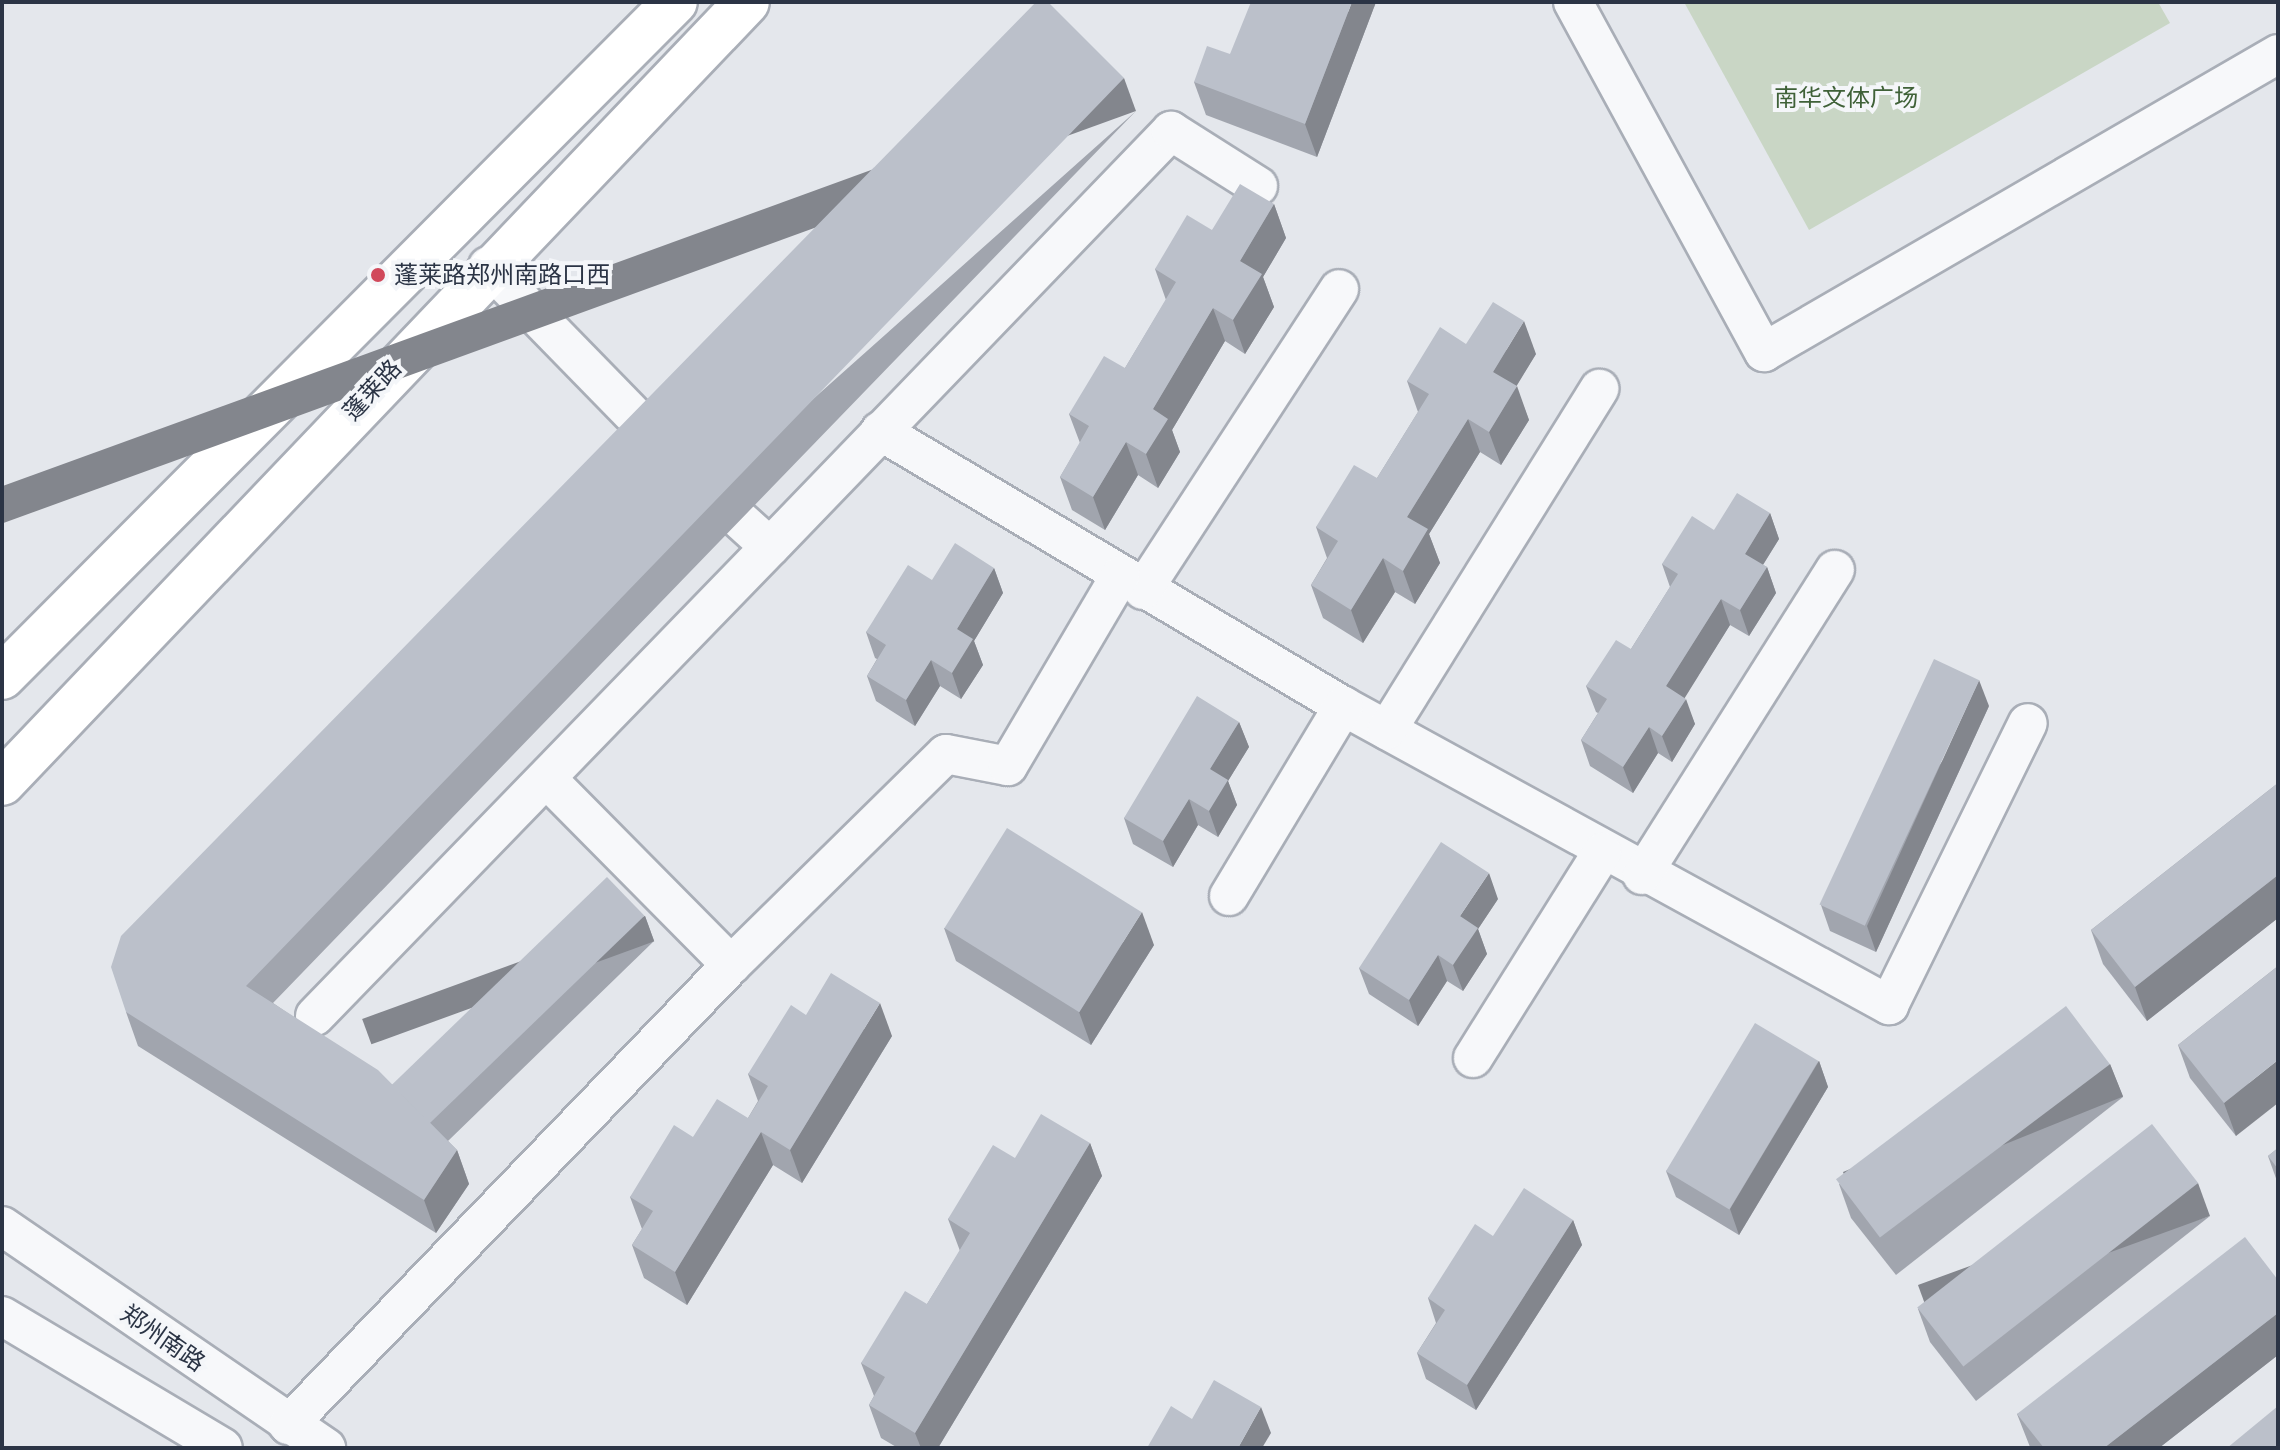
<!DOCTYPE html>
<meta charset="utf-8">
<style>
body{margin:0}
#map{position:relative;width:2280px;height:1450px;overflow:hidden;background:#e4e7ec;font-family:Ubuntu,"Noto Sans SC",sans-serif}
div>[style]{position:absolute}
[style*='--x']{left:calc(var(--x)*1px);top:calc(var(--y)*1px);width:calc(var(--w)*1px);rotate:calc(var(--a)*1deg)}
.green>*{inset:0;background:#c9d6c5}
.roads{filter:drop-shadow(2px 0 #a9aeb7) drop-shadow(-2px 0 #a9aeb7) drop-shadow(0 2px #a9aeb7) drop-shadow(0 -2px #a9aeb7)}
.minor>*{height:38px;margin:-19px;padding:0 19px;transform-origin:19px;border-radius:19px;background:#f7f8fa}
.major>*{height:44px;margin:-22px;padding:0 22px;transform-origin:22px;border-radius:22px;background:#fff}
.wall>*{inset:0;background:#a1a5ae}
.shaded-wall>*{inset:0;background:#83868d;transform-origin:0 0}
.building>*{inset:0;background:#bbc0ca;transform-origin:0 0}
.dots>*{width:22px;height:22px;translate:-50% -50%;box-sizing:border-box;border:4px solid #f4f6f9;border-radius:50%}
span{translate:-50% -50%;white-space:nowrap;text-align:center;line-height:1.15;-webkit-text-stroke:8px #f4f6f9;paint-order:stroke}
.park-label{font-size:24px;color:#3f6138}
.poi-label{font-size:24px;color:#2b3445}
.left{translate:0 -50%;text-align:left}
.street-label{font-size:24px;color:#2b3445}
.frame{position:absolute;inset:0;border:4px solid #2b3445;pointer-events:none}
</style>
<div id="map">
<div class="green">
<div style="clip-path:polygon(1684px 2px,2158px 2px,2170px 23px,1809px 230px)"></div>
</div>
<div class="roads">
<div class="minor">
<div style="--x:1573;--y:2;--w:399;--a:61.4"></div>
<div style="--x:1764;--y:352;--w:594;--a:-30.1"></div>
<div style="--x:488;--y:266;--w:239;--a:45.7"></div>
<div style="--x:880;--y:431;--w:539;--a:30.71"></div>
<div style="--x:1343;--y:706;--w:623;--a:28.71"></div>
<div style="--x:1889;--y:1005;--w:314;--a:-63.8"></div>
<div style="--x:740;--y:520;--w:40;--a:42"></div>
<div style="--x:770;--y:547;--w:578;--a:-46.05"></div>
<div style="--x:1171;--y:131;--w:103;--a:32.3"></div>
<div style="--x:1143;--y:590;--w:359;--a:-56.9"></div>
<div style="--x:1387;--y:730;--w:402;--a:-58.1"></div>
<div style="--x:549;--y:781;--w:259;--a:45.3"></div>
<div style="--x:1642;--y:875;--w:361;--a:-57.7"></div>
<div style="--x:1229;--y:896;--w:222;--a:-59"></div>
<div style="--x:315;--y:1016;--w:653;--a:-45.87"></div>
<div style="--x:1473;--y:1058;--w:243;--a:-57.9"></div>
<div style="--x:2;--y:1226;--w:393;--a:34.4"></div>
<div style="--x:2;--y:1316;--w:257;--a:30.8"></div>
<div style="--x:288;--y:1425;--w:639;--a:-46.08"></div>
<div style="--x:731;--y:965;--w:301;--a:-44.5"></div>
<div style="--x:946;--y:754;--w:63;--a:11"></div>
<div style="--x:1008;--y:766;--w:221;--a:-59.5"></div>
</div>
<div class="major">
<div style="--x:2;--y:677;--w:953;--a:-45.09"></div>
<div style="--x:2;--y:783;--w:1079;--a:-46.35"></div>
</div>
</div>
<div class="wall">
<div style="clip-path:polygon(1376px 2px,1317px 157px,1206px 115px,1194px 82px,1230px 54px)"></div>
<div style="clip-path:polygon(1136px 111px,273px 1003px,392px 1085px,645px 916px,654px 941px,448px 1141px,457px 1150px,469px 1184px,436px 1233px,138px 1046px,126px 1012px)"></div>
<div style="clip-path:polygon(1274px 204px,1286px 238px,1263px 277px,1274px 307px,1245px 354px,1225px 341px,1172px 430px,1180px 452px,1158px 488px,1138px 475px,1105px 530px,1072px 510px,1060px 477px,1080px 443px,1069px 414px,1125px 368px,1166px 300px,1155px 269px,1212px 230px)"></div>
<div style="clip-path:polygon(1466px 344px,1536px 354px,1516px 386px,1529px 420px,1501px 465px,1480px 452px,1429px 534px,1440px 563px,1415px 604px,1395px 592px,1363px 643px,1323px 618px,1311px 585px,1327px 558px,1316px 527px,1377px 478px,1418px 412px,1407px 381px)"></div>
<div style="clip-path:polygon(1770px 513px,1779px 539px,1763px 565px,1767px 567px,1776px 593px,1749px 636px,1730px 625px,1684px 698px,1695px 724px,1672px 762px,1658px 753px,1633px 793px,1590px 766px,1581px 740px,1598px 713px,1596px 712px,1586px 686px,1631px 649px,1670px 587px,1662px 564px,1714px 530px)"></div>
<div style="clip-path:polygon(994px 568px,1003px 593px,974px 641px,983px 665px,961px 699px,940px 686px,915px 726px,876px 701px,867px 676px,877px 659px,875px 658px,866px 632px,932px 580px)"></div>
<div style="clip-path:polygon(1989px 706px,1876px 952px,1830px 931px,1821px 905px)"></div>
<div style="clip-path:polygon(1239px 722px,1249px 747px,1228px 781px,1237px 805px,1218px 837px,1198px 825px,1173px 867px,1133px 844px,1124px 818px)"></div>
<div style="clip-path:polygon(2278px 783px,2278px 918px,2147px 1021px,2103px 964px,2091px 930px)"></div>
<div style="clip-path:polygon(1498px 899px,1478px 929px,1487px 954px,1463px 991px,1447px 981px,1418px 1026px,1369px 994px,1359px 968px)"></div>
<div style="clip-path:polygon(944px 928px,1154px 945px,1091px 1045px,956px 961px)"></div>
<div style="clip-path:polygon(2278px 966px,2236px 1136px,2190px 1078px,2178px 1045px)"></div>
<div style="clip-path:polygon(806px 1015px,892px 1036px,802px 1183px,773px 1165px,687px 1305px,644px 1278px,632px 1245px,642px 1229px,630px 1197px,693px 1137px,748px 1118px,758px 1101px,748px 1074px)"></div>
<div style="clip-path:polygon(1819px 1061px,1828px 1087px,1739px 1235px,1676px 1197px,1666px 1171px)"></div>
<div style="clip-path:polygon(2110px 1064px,2123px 1097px,1896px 1275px,1851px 1218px,1839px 1184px)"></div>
<div style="clip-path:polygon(1090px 1143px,1102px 1176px,938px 1448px,898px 1448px,881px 1438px,869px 1405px,874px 1396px,861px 1363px,927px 1304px,960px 1251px,948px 1219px,1015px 1158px)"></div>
<div style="clip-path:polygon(2278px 1148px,2278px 1184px,2268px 1156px)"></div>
<div style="clip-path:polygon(2210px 1216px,1976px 1401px,1930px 1342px,1918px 1309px)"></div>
<div style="clip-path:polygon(1573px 1220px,1582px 1245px,1476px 1410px,1426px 1379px,1417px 1353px,1436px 1323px,1428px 1298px,1493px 1236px)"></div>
<div style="clip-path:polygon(2278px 1280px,2278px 1355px,2159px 1448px,2030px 1448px,2030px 1447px,2017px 1414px)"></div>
</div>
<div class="shaded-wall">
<div style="clip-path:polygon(1352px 2px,1376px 2px,1317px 157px,1305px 124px)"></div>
<div style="left:1124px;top:78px;width:35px;height:1263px;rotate:70deg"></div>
<div style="clip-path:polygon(1274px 204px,1286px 238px,1263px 277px,1274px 307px,1245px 354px,1233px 320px,1240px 261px)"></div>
<div style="clip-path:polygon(1213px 308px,1225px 341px,1172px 430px,1180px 452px,1158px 488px,1146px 454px,1153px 409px)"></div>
<div style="clip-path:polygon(1524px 321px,1536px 354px,1505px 405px,1493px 372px)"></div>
<div style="clip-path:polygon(1517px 386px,1529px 420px,1501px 465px,1489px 432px)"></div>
<div style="clip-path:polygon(1468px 419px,1480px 452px,1429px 534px,1440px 563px,1415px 604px,1403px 571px,1407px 517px)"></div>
<div style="clip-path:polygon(1126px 442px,1138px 475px,1105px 530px,1093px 497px)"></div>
<div style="clip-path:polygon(1770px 513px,1779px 539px,1754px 579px,1745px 554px)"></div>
<div style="clip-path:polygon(1383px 558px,1395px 592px,1363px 643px,1351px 610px)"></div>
<div style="clip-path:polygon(1767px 567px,1776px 593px,1749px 636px,1740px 610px)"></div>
<div style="clip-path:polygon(994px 568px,1003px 593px,974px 641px,983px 665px,961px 699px,952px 673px,957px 629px)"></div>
<div style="clip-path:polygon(1721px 599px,1730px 625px,1676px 712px,1666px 686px)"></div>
<div style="clip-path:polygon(931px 660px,940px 686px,915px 726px,906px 700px)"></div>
<div style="clip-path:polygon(1979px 680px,1989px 706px,1876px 952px,1867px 926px)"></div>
<div style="clip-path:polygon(1686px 699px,1695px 724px,1672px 762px,1662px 736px)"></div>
<div style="clip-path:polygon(1239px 722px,1249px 747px,1228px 781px,1237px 805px,1218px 837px,1209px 811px,1210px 769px)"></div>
<div style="clip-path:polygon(1649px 727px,1658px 753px,1633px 793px,1623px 767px)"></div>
<div style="clip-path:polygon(1189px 799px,1198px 825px,1173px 867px,1163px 841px)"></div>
<div style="clip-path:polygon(1489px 873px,1498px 899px,1478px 929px,1487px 954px,1463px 991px,1453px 965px,1460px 916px)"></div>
<div style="clip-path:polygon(2278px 875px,2278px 918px,2147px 1021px,2135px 987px)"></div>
<div style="clip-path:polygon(1142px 912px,1154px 945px,1091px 1045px,1079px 1012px)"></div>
<div style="left:645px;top:916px;width:27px;height:301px;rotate:70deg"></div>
<div style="clip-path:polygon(1438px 955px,1447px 981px,1418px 1026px,1409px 1000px)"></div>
<div style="clip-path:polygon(880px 1003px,892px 1036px,802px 1183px,790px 1150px)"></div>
<div style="clip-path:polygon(2278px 1060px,2278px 1103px,2236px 1136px,2224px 1103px)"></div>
<div style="clip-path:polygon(1819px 1061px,1828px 1087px,1739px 1235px,1730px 1209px)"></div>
<div style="left:2110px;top:1064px;width:35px;height:288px;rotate:68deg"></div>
<div style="clip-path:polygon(761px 1132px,773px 1165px,687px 1305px,675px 1272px)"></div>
<div style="clip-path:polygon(1090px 1143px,1102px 1176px,938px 1448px,921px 1448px,915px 1433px)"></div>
<div style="clip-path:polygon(457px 1150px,469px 1184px,436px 1233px,424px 1200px)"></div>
<div style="left:2198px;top:1183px;width:35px;height:298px;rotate:70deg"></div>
<div style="clip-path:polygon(1573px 1220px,1582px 1245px,1476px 1410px,1467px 1385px)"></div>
<div style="clip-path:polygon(2278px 1313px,2278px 1355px,2159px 1448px,2104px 1448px)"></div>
<div style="clip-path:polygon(1261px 1407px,1271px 1433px,1262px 1448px,1238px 1448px)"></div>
</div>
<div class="building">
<div style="clip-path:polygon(1036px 2px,1048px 2px,1124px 78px,246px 986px,378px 1070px,457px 1150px,424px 1200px,126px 1012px,111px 967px,121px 936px)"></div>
<div style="clip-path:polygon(1251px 2px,1352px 2px,1305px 124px,1194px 82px,1207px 46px,1230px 54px)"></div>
<div style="clip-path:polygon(1240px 184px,1274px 204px,1240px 261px,1262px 274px,1233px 320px,1213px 308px,1153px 409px,1168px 419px,1146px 454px,1126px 442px,1093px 497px,1060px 477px,1089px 426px,1069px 414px,1104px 356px,1125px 368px,1176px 282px,1155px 269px,1187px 215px,1212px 230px)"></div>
<div style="clip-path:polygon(1493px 302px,1524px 321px,1493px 372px,1517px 386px,1489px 432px,1468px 419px,1407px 517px,1428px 529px,1403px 571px,1383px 558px,1351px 610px,1311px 585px,1338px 541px,1316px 527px,1354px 465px,1377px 478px,1429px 394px,1407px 381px,1440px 327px,1466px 344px)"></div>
<div style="clip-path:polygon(1737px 493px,1770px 513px,1745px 554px,1767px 567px,1740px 610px,1721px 599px,1666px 686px,1686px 699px,1662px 736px,1649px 727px,1623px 767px,1581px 740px,1607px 699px,1586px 686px,1616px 640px,1631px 649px,1678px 574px,1662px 564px,1692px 516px,1714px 530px)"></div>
<div style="clip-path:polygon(955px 543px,994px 568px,957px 629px,973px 639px,952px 673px,931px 660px,906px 700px,867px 676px,886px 645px,866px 632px,908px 565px,932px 580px)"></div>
<div style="left:1934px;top:659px;width:50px;height:271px;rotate:25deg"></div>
<div style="clip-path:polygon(1197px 696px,1239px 722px,1210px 769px,1228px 780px,1209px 811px,1189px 799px,1163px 841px,1124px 818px)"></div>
<div style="clip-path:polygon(2278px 783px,2278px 875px,2135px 987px,2091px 930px)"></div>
<div style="left:1007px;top:828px;width:159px;height:118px;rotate:32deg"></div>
<div style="clip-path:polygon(1441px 842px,1489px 873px,1460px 916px,1478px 928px,1453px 965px,1438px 955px,1409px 1000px,1359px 968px)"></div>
<div style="left:607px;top:877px;width:54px;height:299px;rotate:46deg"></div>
<div style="clip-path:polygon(2278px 966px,2278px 1060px,2224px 1103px,2178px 1045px)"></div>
<div style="clip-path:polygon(831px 973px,880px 1003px,790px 1150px,761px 1132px,675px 1272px,632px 1245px,653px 1211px,630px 1197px,674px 1125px,693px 1137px,717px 1099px,748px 1118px,768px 1086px,748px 1074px,791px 1005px,806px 1015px)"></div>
<div style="left:2066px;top:1006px;width:73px;height:288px;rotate:53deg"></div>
<div style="left:1755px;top:1023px;width:74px;height:173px;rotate:31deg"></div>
<div style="clip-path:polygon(1041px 1114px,1090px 1143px,915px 1433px,869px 1405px,885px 1377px,861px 1363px,905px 1291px,927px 1304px,970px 1233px,948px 1219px,993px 1145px,1015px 1158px)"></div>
<div style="left:2152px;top:1124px;width:75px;height:298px;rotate:52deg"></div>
<div style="clip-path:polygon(2278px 1148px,2278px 1169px,2268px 1156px)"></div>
<div style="clip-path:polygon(1524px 1188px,1573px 1220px,1467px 1385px,1417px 1353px,1445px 1310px,1428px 1298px,1475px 1224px,1493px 1236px)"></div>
<div style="clip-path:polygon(2245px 1237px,2278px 1280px,2278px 1313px,2104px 1448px,2044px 1448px,2017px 1414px)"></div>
<div style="clip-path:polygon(1214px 1380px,1261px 1407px,1238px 1448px,1147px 1448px,1171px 1406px,1192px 1419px)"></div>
<div style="clip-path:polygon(2278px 1406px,2278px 1448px,2227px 1448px)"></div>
</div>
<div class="dots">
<div style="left:378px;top:275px;background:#d1495b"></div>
</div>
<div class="park-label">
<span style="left:1846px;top:98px">南华文体广场</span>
</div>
<div class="poi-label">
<span class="left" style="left:394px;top:275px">蓬莱路郑州南路口西</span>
</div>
<div class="street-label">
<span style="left:372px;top:390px;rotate:-47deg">蓬莱路</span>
<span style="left:163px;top:1338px;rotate:35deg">郑州南路</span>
</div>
<div class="frame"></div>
</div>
